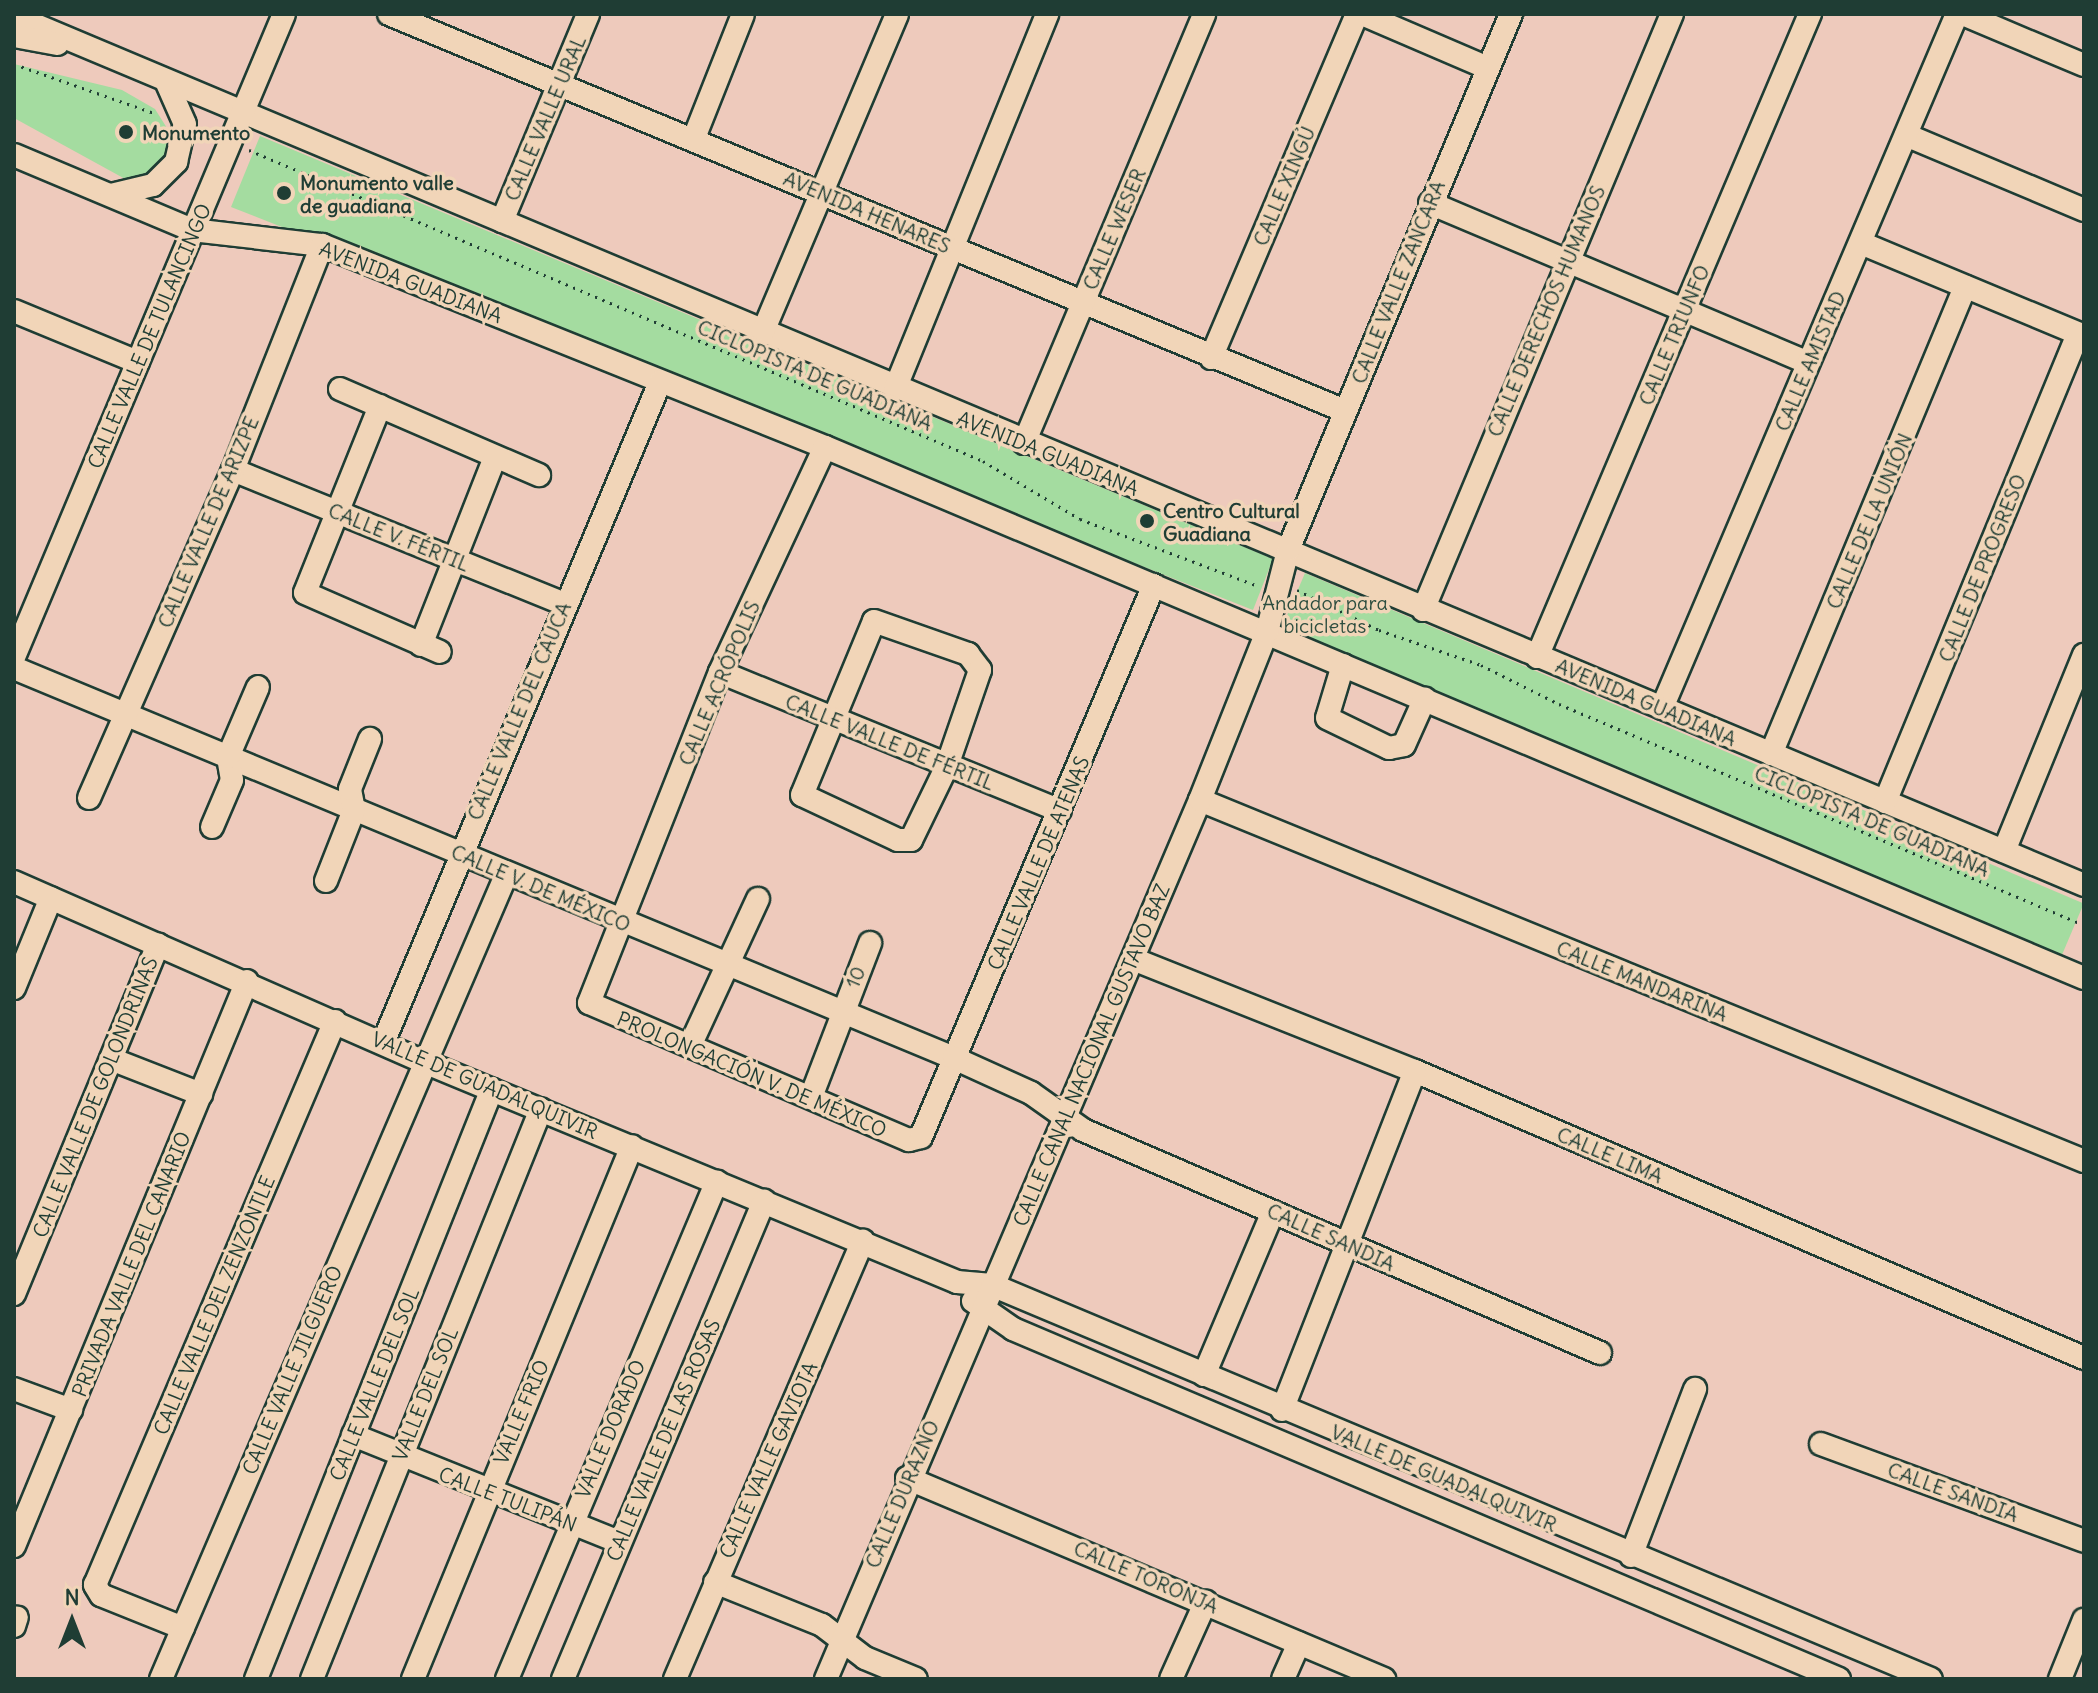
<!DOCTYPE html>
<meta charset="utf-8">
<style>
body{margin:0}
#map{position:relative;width:2098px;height:1693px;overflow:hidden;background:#eecabc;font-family:Delius,sans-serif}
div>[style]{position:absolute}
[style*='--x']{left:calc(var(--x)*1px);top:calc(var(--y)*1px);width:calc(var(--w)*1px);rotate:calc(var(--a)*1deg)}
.green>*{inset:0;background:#a4dca0;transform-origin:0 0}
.path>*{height:3px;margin-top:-1.5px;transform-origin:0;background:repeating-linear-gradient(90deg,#1f3d34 0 2px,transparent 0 8px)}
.roads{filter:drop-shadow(2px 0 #1f3d34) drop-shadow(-2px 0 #1f3d34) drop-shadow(0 2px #1f3d34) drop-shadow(0 -2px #1f3d34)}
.minor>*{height:22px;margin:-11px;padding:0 11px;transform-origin:11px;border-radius:11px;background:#f1d5b8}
.dots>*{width:22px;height:22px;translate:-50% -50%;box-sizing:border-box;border:4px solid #f1d5b8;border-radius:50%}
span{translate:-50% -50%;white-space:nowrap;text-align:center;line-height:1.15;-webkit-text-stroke:7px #f1d5b8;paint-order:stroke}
.street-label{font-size:20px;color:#1f3d34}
.poi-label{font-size:20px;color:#1f3d34;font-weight:700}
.left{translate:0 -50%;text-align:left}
.park-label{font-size:20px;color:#2c4d3f}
.frame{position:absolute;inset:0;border:16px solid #1f3d34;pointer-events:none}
.north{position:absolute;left:32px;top:1581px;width:80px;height:80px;-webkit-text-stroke:6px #f1d5b8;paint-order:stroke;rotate:0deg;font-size:22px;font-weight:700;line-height:32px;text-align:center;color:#1f3d34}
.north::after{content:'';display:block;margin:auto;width:28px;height:36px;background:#1f3d34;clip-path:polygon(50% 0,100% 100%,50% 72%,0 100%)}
</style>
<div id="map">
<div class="green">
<div style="clip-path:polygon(14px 64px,122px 90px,155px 109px,172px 136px,170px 152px,155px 170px,127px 180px,14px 118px)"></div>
<div style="clip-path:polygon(260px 136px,1273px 559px,1253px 610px,231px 207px)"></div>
<div style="left:1305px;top:573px;width:846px;height:61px;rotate:23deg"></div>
</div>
<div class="path">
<div style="--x:14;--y:64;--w:151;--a:19.3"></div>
<div style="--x:249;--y:150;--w:797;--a:22.96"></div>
<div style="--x:983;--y:461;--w:113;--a:30.9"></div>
<div style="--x:1080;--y:519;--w:190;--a:20.6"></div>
<div style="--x:1297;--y:590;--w:91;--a:26"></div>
<div style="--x:1379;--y:630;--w:108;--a:18.9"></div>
<div style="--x:1481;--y:665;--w:87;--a:26.6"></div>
<div style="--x:1559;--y:704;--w:570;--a:22.83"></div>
</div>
<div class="roads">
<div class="minor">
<div style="--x:389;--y:14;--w:1035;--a:22.55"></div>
<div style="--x:1362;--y:14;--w:137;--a:23.2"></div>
<div style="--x:1963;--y:14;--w:131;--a:22.9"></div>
<div style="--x:14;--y:16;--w:2245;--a:22.77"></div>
<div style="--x:14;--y:36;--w:44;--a:10.5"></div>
<div style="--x:1906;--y:135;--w:193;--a:22.8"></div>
<div style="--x:694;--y:138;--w:133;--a:-68.4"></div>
<div style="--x:14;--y:155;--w:193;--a:22.8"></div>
<div style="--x:192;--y:230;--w:131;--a:6.6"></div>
<div style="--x:322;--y:245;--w:542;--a:21.88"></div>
<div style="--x:825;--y:447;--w:1366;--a:22.87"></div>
<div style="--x:111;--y:195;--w:43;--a:-13.4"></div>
<div style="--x:153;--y:185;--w:33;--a:-45"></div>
<div style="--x:176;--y:162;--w:39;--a:-77"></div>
<div style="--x:185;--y:124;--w:47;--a:-113.8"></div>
<div style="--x:1430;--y:203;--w:410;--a:22.9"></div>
<div style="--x:502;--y:221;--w:224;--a:-67.4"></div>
<div style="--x:1861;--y:243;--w:242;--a:22.6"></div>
<div style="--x:14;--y:311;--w:134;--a:22.4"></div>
<div style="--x:762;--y:334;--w:347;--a:-67.1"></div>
<div style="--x:1211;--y:358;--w:374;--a:-67"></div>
<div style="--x:340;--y:389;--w:217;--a:23.4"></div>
<div style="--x:895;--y:389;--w:405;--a:-67.9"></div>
<div style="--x:380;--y:406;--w:201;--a:111.9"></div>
<div style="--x:305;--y:593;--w:147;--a:23.6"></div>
<div style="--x:1024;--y:443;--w:465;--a:-67.2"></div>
<div style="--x:825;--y:447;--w:248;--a:115"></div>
<div style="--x:720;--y:672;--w:356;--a:111.6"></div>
<div style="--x:589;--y:1003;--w:348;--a:23.2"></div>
<div style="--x:909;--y:1140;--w:12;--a:-14"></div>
<div style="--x:921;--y:1137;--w:599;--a:-67.12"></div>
<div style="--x:233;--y:470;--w:357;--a:22"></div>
<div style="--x:1423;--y:610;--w:646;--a:-67.33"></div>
<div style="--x:874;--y:621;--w:100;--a:19.3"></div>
<div style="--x:968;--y:654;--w:20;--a:53"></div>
<div style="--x:980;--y:670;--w:102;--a:109"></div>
<div style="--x:947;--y:766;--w:82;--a:115.9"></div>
<div style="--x:911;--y:840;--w:13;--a:180"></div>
<div style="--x:898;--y:840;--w:106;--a:-154.9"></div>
<div style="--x:802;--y:795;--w:188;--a:-67.5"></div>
<div style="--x:421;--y:645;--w:202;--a:-68.5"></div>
<div style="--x:14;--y:657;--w:697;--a:-67.22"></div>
<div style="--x:1537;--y:657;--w:699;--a:-67"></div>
<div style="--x:1343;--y:665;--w:55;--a:106.8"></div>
<div style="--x:1327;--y:718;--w:69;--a:25.8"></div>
<div style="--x:1389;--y:748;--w:15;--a:-11"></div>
<div style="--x:1404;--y:745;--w:51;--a:-65.9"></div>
<div style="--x:14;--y:668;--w:1018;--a:22.53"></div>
<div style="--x:954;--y:1058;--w:85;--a:24.4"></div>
<div style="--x:1031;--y:1093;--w:64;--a:35.4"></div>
<div style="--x:1083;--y:1130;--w:563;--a:23.33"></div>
<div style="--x:720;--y:672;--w:367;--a:22.2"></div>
<div style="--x:1662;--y:708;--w:754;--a:-66.97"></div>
<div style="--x:1771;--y:754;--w:506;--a:-67.44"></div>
<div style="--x:89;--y:798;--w:358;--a:-66.3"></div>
<div style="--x:233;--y:470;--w:242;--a:-68.4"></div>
<div style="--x:1200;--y:800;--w:955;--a:22.21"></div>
<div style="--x:1885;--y:802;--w:506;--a:-67.59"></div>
<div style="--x:212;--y:827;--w:51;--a:-66.9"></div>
<div style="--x:232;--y:780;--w:23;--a:-100"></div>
<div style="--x:228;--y:757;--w:76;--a:-66.8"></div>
<div style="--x:2004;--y:851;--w:212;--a:-67.8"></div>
<div style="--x:326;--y:881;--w:76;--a:-68.5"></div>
<div style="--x:354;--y:810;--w:21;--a:-101"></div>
<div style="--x:350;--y:789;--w:54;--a:-68.2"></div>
<div style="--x:14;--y:882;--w:446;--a:23.7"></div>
<div style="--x:422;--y:1061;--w:579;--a:22.44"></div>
<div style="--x:957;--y:1282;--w:35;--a:5"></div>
<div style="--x:992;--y:1285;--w:1018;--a:22.76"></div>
<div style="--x:1133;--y:959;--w:303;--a:21.7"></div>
<div style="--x:1415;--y:1071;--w:728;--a:23.22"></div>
<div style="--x:14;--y:988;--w:97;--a:-67.7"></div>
<div style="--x:383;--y:1043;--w:717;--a:-67.26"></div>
<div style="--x:690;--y:1046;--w:162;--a:-65.2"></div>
<div style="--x:111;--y:1059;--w:97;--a:21.3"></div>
<div style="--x:811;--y:1097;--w:165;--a:-69"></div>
<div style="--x:14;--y:1294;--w:378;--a:-67.6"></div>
<div style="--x:973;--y:1301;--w:49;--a:35"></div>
<div style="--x:1013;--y:1329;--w:897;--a:22.96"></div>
<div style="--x:1204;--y:1375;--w:177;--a:-67.1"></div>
<div style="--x:14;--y:1389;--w:61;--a:20.2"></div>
<div style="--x:1282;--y:1410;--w:364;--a:-68.6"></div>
<div style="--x:353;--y:1435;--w:287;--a:21.9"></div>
<div style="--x:1821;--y:1444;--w:280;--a:20.2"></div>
<div style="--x:907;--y:1478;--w:518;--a:22.85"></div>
<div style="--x:14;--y:1546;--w:611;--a:-67.59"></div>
<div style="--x:1631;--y:1556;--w:179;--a:-69"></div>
<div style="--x:715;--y:1582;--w:115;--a:21.9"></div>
<div style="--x:822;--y:1625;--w:54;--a:37.5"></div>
<div style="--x:865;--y:1658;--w:55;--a:22.4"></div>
<div style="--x:14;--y:1626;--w:9;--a:-72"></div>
<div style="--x:183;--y:1628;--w:88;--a:-158.1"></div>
<div style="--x:101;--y:1595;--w:12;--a:-121"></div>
<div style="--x:95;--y:1585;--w:613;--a:-66.95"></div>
<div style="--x:161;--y:1679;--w:877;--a:-66.77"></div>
<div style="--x:256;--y:1679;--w:635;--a:-68.2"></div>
<div style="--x:312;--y:1679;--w:614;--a:-68.11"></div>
<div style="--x:413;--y:1679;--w:576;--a:-67.66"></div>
<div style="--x:507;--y:1679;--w:540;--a:-67.14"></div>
<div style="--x:563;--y:1679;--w:519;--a:-67.19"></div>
<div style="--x:675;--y:1679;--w:477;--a:-66.8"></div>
<div style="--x:826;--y:1679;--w:955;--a:-66.95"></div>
<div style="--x:1200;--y:800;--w:181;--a:-68.3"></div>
<div style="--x:1267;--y:632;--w:85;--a:-75.6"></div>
<div style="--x:1288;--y:550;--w:581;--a:-67.41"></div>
<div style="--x:1171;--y:1679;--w:85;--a:-65.8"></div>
<div style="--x:1283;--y:1679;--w:39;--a:-66"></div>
<div style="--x:2060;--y:1679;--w:64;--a:-67.9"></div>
</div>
</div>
<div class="dots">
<div style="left:126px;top:132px;background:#1f3d34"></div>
<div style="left:284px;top:193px;background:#1f3d34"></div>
<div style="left:1147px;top:521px;background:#1f3d34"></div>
</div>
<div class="street-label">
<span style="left:545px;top:118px;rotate:-67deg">CALLE VALLE URAL</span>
<span style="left:1284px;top:186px;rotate:-67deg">CALLE XINGÚ</span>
<span style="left:867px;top:212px;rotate:23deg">AVENIDA HENARES</span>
<span style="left:1114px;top:229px;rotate:-67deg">CALLE WESER</span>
<span style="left:411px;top:282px;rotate:21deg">AVENIDA GUADIANA</span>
<span style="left:1398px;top:282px;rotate:-68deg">CALLE VALLE ZANCARA</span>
<span style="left:1546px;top:311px;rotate:-67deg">CALLE DERECHOS HUMANOS</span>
<span style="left:1674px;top:335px;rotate:-67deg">CALLE TRIUNFO</span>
<span style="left:149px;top:336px;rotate:-67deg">CALLE VALLE DE TULANCINGO</span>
<span style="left:1810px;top:361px;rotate:-67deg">CALLE AMISTAD</span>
<span style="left:815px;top:375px;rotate:23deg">CICLOPISTA DE GUADIANA</span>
<span style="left:1048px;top:453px;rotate:22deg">AVENIDA GUADIANA</span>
<span style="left:1869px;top:521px;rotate:-67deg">CALLE DE LA UNIÓN</span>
<span style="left:208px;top:522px;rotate:-67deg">CALLE VALLE DE ARIZPE</span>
<span style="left:399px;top:537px;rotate:22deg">CALLE V. FÉRTIL</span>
<span style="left:1982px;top:568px;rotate:-68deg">CALLE DE PROGRESO</span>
<span style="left:719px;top:683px;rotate:-67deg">CALLE ACRÓPOLIS</span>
<span style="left:1646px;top:702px;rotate:23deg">AVENIDA GUADIANA</span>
<span style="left:519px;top:711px;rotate:-67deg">CALLE VALLE DEL CAUCA</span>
<span style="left:890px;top:742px;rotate:22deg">CALLE VALLE DE FÉRTIL</span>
<span style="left:1872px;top:821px;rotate:23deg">CICLOPISTA DE GUADIANA</span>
<span style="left:1038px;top:863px;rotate:-67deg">CALLE VALLE DE ATENAS</span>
<span style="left:541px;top:888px;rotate:23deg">CALLE V. DE MÉXICO</span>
<span style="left:855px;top:977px;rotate:-67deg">10</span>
<span style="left:1642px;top:981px;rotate:22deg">CALLE MANDARINA</span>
<span style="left:1091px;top:1055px;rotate:-67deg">CALLE CANAL NACIONAL GUSTAVO BAZ</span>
<span style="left:752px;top:1074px;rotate:23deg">PROLONGACIÓN V. DE MÉXICO</span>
<span style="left:485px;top:1085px;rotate:23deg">VALLE DE GUADALQUIVIR</span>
<span style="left:95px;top:1097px;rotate:-68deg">CALLE VALLE DE GOLONDRINAS</span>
<span style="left:1610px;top:1155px;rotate:23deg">CALLE LIMA</span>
<span style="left:1331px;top:1237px;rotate:24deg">CALLE SANDIA</span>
<span style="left:131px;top:1264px;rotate:-68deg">PRIVADA VALLE DEL CANARIO</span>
<span style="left:214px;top:1305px;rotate:-67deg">CALLE VALLE DEL ZENZONTLE</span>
<span style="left:292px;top:1370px;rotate:-67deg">CALLE VALLE JILGUERO</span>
<span style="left:374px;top:1384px;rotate:-68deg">CALLE VALLE DEL SOL</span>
<span style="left:425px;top:1394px;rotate:-68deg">VALLE DEL SOL</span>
<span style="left:521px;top:1412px;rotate:-67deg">VALLE FRIO</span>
<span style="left:610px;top:1429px;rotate:-67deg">VALLE DORADO</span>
<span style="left:663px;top:1440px;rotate:-67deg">CALLE VALLE DE LAS ROSAS</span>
<span style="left:768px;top:1460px;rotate:-66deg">CALLE VALLE GAVIOTA</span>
<span style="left:1444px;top:1478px;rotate:23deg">VALLE DE GUADALQUIVIR</span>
<span style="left:1953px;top:1492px;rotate:20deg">CALLE SANDIA</span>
<span style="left:902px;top:1494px;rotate:-67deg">CALLE DURAZNO</span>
<span style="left:508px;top:1499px;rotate:21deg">CALLE TULIPÁN</span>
<span style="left:1146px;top:1577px;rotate:23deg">CALLE TORONJA</span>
</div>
<div class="poi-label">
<span class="left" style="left:142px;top:132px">Monumento</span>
<span class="left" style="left:300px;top:194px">Monumento valle<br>de guadiana</span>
<span class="left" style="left:1163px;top:522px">Centro Cultural<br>Guadiana</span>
</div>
<div class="park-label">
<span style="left:1325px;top:614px">Andador para<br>bicicletas</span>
</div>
<div class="frame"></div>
<div class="north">N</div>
</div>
